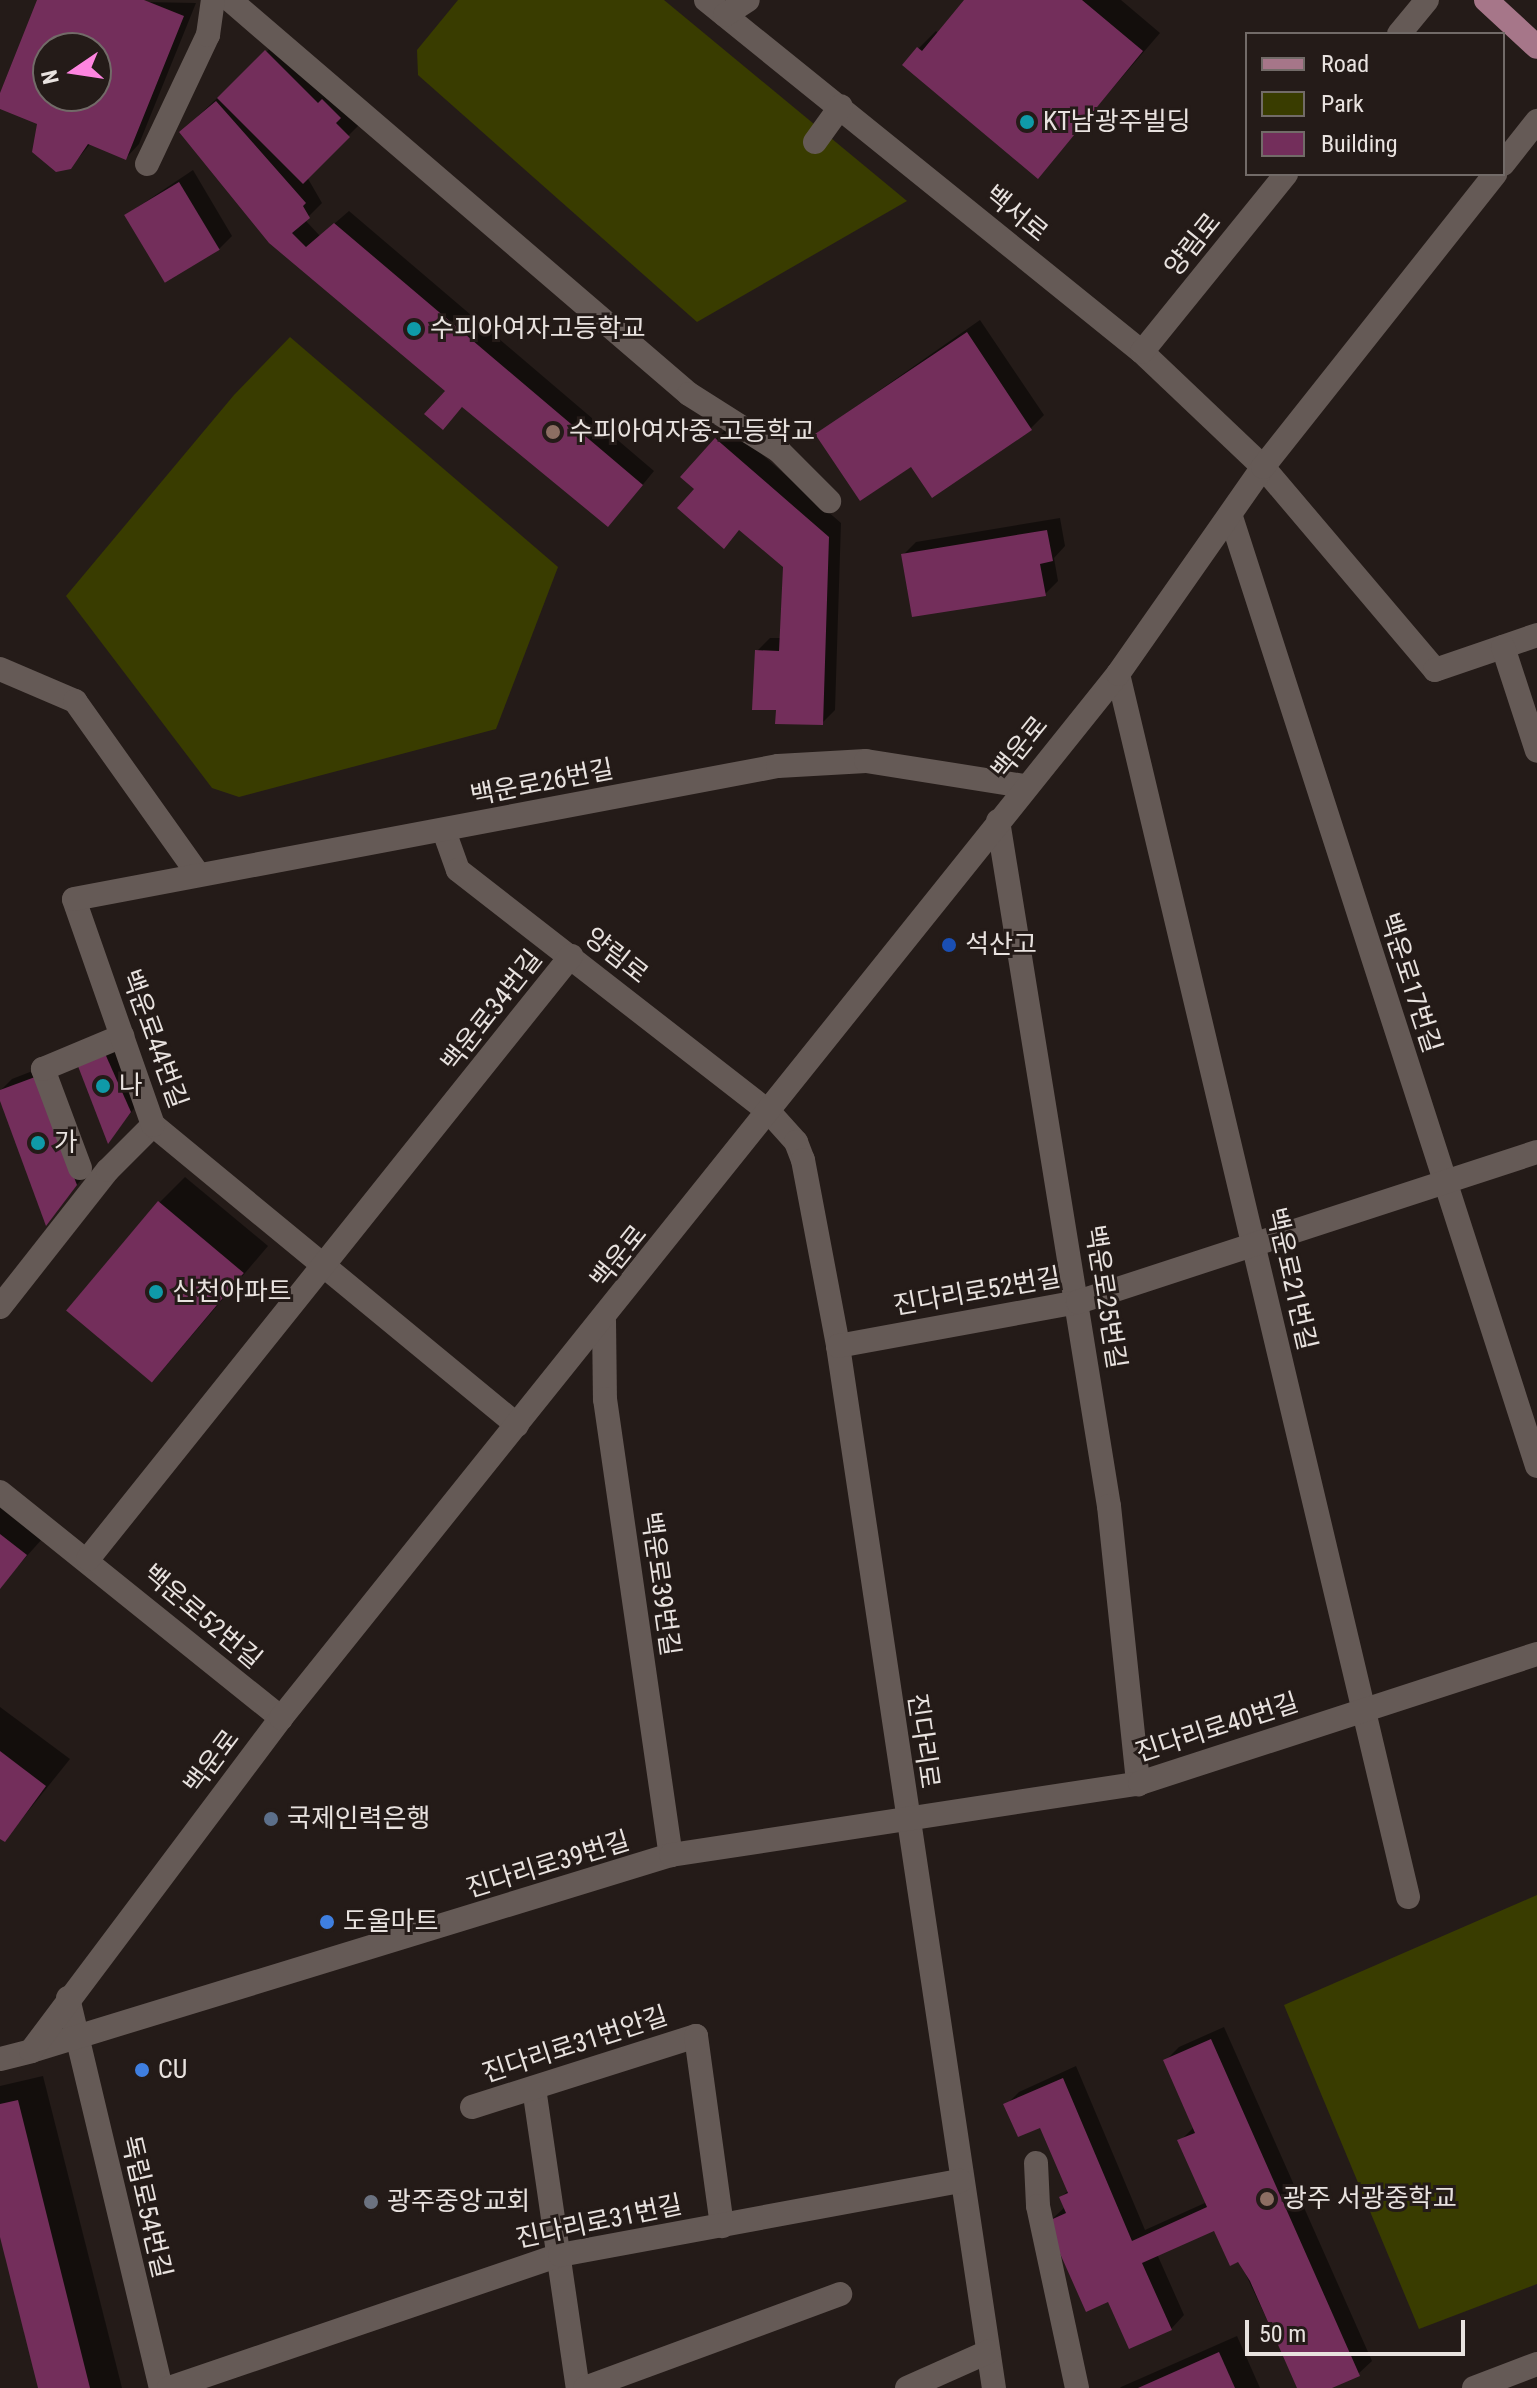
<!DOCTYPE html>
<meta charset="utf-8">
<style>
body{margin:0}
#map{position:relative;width:1537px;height:2388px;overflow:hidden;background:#241b18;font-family:"Roboto Condensed","Noto Sans KR",sans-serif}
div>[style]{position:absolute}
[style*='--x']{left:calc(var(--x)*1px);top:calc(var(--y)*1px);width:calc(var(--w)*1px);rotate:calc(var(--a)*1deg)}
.green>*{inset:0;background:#393c00}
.shadow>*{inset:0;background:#0007}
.building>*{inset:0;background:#732e5b;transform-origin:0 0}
.minor>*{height:24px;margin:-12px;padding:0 12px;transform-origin:12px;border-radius:12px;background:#655a56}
.major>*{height:24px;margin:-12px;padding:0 12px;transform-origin:12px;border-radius:12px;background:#a67689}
.dots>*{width:22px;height:22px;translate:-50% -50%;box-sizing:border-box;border:4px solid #241b18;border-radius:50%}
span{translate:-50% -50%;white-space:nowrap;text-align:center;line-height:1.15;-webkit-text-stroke:6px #241b18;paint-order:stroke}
.poi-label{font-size:26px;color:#e8e2df}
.left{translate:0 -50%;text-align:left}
.street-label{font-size:26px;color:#e8e2df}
.legend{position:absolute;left:1245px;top:32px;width:260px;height:144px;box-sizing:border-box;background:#241b18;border:2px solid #726b68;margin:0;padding:10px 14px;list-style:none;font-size:24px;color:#e8e2df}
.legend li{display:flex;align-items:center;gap:16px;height:40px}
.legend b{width:40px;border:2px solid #726b68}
.north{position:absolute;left:32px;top:32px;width:80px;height:80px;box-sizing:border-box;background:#241b18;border:2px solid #726b68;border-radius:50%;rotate:257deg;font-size:22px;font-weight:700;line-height:32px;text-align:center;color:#e8e2df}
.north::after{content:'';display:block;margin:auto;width:28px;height:36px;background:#fe85e0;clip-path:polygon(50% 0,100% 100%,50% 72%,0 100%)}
.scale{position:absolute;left:1245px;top:2320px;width:220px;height:36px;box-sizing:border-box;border:4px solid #e8e2df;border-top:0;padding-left:10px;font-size:24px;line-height:28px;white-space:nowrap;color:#e8e2df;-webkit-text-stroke:6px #241b18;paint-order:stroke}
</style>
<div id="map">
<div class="green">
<div style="clip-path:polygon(458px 0,664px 0,907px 201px,697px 322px,418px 75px,417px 50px)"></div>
<div style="clip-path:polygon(290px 337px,558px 567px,496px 729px,239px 797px,212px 788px,66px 596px,234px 395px)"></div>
<div style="clip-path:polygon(1537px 1895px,1537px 2284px,1419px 2329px,1284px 2005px)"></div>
</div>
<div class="shadow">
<div style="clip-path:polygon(evenodd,40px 0,196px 3px,139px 144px,126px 158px,91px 143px,70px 168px,39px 122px,0 107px,40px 0,48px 48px,96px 48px,96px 96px,48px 96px,48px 48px)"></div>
<div style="clip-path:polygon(967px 0,1121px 0,1160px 33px,1037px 176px,918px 49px,936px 31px,939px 34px)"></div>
<div style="clip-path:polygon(280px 39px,361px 123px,307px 177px,322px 203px,305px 220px,320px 236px,349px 211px,654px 471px,621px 511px,463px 406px,443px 427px,448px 391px,271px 242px,195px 119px)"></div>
<div style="clip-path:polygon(193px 170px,232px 236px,219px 249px,126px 215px)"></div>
<div style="clip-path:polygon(980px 320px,1044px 415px,1031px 428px,933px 495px,912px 464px,817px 434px)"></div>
<div style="clip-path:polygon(729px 426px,841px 523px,835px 710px,822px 723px,778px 708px,757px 651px,770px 638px,781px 638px,785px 567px,697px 489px,716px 439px)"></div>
<div style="clip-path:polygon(1060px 518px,1065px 546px,1054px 558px,1058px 581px,1045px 594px,903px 555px,916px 542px)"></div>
<div style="clip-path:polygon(117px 1037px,143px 1097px,109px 1141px,78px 1061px)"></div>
<div style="clip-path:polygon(48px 1065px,89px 1170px,46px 1223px,0 1091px,12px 1079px)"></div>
<div style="clip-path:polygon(185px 1177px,268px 1246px,154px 1380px,159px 1203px)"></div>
<div style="clip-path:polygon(0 1489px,51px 1529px,0 1586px)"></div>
<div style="clip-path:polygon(0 1707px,70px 1759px,5px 1840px,0 1836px)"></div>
<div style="clip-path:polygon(1224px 2027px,1372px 2361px,1358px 2374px,1327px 2388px,1299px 2388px,1239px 2260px,1215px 2228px,1157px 2254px,1184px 2315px,1171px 2329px,1110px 2299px,1049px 2222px,1065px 2207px,1061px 2197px,1069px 2190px,1041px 2125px,1006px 2105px,1019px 2092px,1076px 2066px,1145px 2230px,1207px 2202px,1180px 2141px,1193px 2128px,1166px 2060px,1179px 2047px)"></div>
<div style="clip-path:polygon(43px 2076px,122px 2388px,40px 2388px,0 2229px,0 2086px)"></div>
<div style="clip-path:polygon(1237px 2336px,1260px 2388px,1120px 2388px,1121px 2387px)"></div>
</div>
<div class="building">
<div style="clip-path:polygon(evenodd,37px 0,144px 0,184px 16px,126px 160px,88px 144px,71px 169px,56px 172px,32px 152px,37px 124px,0 109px,0 93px,37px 0,48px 48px,96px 48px,96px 96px,48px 96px,48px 48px)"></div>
<div style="clip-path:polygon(964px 0,1082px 0,1143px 51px,1038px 179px,902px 65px,917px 47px,922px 51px)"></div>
<div style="clip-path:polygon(265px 50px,318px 103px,322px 99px,341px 118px,336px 123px,350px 137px,303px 184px,217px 98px)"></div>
<div style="clip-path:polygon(216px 101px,306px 203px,303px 206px,310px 218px,292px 233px,306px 247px,334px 223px,643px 485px,608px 527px,462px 407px,443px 430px,424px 414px,445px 391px,269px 243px,179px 132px)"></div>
<div style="left:179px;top:182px;width:79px;height:64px;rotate:59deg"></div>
<div style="clip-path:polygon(967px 332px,1032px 430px,932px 498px,911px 467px,860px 501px,815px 434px)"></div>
<div style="clip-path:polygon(715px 438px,829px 537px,823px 725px,775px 724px,776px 710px,752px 710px,755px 650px,779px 651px,783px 567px,739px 530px,724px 549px,677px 508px,694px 489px,680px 477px)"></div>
<div style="clip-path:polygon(1047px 530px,1053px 561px,1040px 564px,1046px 596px,912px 617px,901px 554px)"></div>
<div style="clip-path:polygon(103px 1049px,131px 1112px,108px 1144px,76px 1061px)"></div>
<div style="clip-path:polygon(35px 1077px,77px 1185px,46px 1226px,0 1101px,0 1090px)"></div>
<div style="left:158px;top:1201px;width:112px;height:143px;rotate:40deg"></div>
<div style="clip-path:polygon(0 1534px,27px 1555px,0 1589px)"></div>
<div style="clip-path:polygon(0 1751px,46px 1786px,5px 1842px,0 1839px)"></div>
<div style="clip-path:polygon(1211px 2039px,1360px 2376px,1332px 2388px,1297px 2388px,1250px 2281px,1238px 2262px,1230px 2266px,1214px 2231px,1142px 2263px,1172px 2330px,1129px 2349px,1108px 2302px,1086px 2312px,1046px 2222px,1066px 2213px,1059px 2197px,1068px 2193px,1040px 2128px,1018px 2137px,1003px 2104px,1063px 2078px,1132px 2241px,1207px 2207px,1177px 2140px,1195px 2133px,1163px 2060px)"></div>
<div style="clip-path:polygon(18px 2100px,90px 2388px,38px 2388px,0 2237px,0 2104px)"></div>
<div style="clip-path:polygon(1219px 2352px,1235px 2388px,1138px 2388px)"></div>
</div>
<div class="minor">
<div style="--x:230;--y:0;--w:605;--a:40.64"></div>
<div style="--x:689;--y:394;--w:107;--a:32.3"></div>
<div style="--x:779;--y:451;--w:71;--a:45"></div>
<div style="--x:706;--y:0;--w:560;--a:38.92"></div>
<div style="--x:1142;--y:352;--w:167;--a:43.5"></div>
<div style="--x:1263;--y:467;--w:266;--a:49.7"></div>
<div style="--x:1435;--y:670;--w:108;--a:-18.9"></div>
<div style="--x:725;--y:15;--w:27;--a:-33"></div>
<div style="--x:1399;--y:34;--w:44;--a:-50.5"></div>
<div style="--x:815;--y:142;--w:44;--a:-54.2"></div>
<div style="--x:147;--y:164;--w:143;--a:-64.7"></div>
<div style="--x:208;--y:35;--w:35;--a:-82"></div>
<div style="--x:1503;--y:164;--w:55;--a:-51.7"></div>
<div style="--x:1142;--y:352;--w:229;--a:-51"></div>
<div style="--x:1231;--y:517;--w:997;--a:72.13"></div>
<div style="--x:1503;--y:647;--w:109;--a:71.9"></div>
<div style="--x:0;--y:669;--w:82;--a:23.1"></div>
<div style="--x:75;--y:701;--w:212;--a:54.6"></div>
<div style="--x:1118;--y:674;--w:1257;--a:76.66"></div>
<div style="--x:998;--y:821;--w:694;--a:80.8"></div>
<div style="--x:1109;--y:1506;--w:280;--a:84"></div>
<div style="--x:444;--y:831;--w:41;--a:70.3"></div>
<div style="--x:458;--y:870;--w:395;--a:37.9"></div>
<div style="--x:770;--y:1113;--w:39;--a:48"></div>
<div style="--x:796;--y:1142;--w:19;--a:69"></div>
<div style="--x:803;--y:1160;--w:189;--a:79.3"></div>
<div style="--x:838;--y:1346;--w:1054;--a:81.49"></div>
<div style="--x:80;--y:1168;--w:106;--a:-110.5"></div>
<div style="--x:43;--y:1069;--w:86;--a:-22.7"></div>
<div style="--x:0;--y:1307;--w:174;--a:-51.8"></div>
<div style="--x:108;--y:1170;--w:64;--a:-45"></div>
<div style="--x:604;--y:1321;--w:78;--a:89.3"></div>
<div style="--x:605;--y:1399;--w:461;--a:81.8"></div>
<div style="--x:838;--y:1346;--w:244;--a:-10.4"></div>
<div style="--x:1078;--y:1302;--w:483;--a:-18.1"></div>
<div style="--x:517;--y:1425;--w:472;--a:-140.5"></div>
<div style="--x:153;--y:1125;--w:239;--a:-109.3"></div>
<div style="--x:74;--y:899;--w:716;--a:-10.7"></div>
<div style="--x:778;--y:766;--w:88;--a:-3.3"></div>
<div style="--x:866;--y:761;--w:159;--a:9"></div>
<div style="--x:0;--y:1492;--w:361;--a:38.8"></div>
<div style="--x:88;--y:1559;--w:773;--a:-51.31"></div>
<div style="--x:68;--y:1998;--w:401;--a:76.6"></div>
<div style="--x:31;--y:2051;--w:669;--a:-17.03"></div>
<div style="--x:671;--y:1855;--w:474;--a:-8.7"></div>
<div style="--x:1140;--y:1783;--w:417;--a:-18"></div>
<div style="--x:0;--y:2059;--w:32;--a:-14"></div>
<div style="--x:31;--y:2051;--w:416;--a:-53.1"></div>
<div style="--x:281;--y:1718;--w:1338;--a:-51.28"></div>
<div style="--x:1118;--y:674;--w:253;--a:-55"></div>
<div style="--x:1263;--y:467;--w:374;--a:-51.6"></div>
<div style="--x:534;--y:2088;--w:303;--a:81.7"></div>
<div style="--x:472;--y:2107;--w:235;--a:-17.6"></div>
<div style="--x:696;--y:2036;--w:192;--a:82.2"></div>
<div style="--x:1036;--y:2163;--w:43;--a:87.3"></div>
<div style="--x:1038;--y:2206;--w:186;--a:77.9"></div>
<div style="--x:169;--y:2388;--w:413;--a:-18.8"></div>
<div style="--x:560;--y:2255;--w:407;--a:-10.5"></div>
<div style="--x:585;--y:2388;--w:272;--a:-20.2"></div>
<div style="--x:907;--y:2388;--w:89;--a:-24"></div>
<div style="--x:1474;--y:2388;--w:67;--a:-20.9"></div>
</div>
<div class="major">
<div style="--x:1486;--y:0;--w:69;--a:42.7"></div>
</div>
<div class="dots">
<div style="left:1027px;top:122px;background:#0f9aa8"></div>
<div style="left:414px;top:329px;background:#0f9aa8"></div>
<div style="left:553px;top:432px;background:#8d6e63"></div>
<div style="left:949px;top:945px;background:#1a4fb4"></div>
<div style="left:103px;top:1086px;background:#0f9aa8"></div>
<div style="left:38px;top:1143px;background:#0f9aa8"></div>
<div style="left:156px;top:1292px;background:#0f9aa8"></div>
<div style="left:271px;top:1819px;background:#5c6f8a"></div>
<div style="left:327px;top:1922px;background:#3f7fe0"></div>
<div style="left:142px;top:2070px;background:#3f7fe0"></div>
<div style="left:1267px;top:2199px;background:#8d6e63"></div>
<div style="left:371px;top:2202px;background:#6b7280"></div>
</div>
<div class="poi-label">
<span class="left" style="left:1043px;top:122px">KT남광주빌딩</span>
<span class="left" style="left:430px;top:329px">수피아여자고등학교</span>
<span class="left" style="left:569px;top:432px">수피아여자중-고등학교</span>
<span class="left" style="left:965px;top:945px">석산고</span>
<span class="left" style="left:119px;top:1086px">나</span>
<span class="left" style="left:54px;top:1143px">가</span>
<span class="left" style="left:172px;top:1292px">신천아파트</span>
<span class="left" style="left:287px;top:1819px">국제인력은행</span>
<span class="left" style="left:343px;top:1922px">도울마트</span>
<span class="left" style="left:158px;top:2070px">CU</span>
<span class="left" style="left:1283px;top:2199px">광주 서광중학교</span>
<span class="left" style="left:387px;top:2202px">광주중앙교회</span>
</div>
<div class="street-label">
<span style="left:1016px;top:214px;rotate:39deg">백서로</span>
<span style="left:1193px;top:245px;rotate:-51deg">양림로</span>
<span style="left:1020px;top:748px;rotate:-51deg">백운로</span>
<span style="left:542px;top:783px;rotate:-11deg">백운로26번길</span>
<span style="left:616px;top:956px;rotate:38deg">양림로</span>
<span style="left:1410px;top:983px;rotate:72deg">백운로17번길</span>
<span style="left:492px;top:1011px;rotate:-52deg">백운로34번길</span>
<span style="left:154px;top:1039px;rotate:70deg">백운로44번길</span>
<span style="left:619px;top:1257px;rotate:-51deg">백운로</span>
<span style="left:1291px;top:1279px;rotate:77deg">백운로21번길</span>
<span style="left:977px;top:1292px;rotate:-10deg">진다리로52번길</span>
<span style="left:1105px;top:1297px;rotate:81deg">백운로25번길</span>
<span style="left:660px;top:1584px;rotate:82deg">백운로39번길</span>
<span style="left:202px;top:1617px;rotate:40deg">백운로52번길</span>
<span style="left:1217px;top:1728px;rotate:-18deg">진다리로40번길</span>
<span style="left:923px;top:1741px;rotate:82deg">진다리로</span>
<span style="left:212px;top:1762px;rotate:-53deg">백운로</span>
<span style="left:548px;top:1865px;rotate:-17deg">진다리로39번길</span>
<span style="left:575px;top:2045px;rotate:-18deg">진다리로31번안길</span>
<span style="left:146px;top:2207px;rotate:77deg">독립로54번길</span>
<span style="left:599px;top:2222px;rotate:-12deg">진다리로31번길</span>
</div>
<ul class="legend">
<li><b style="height:10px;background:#a67689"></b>Road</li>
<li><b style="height:22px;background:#393c00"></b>Park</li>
<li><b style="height:22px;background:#732e5b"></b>Building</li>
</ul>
<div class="north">N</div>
<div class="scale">50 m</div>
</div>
